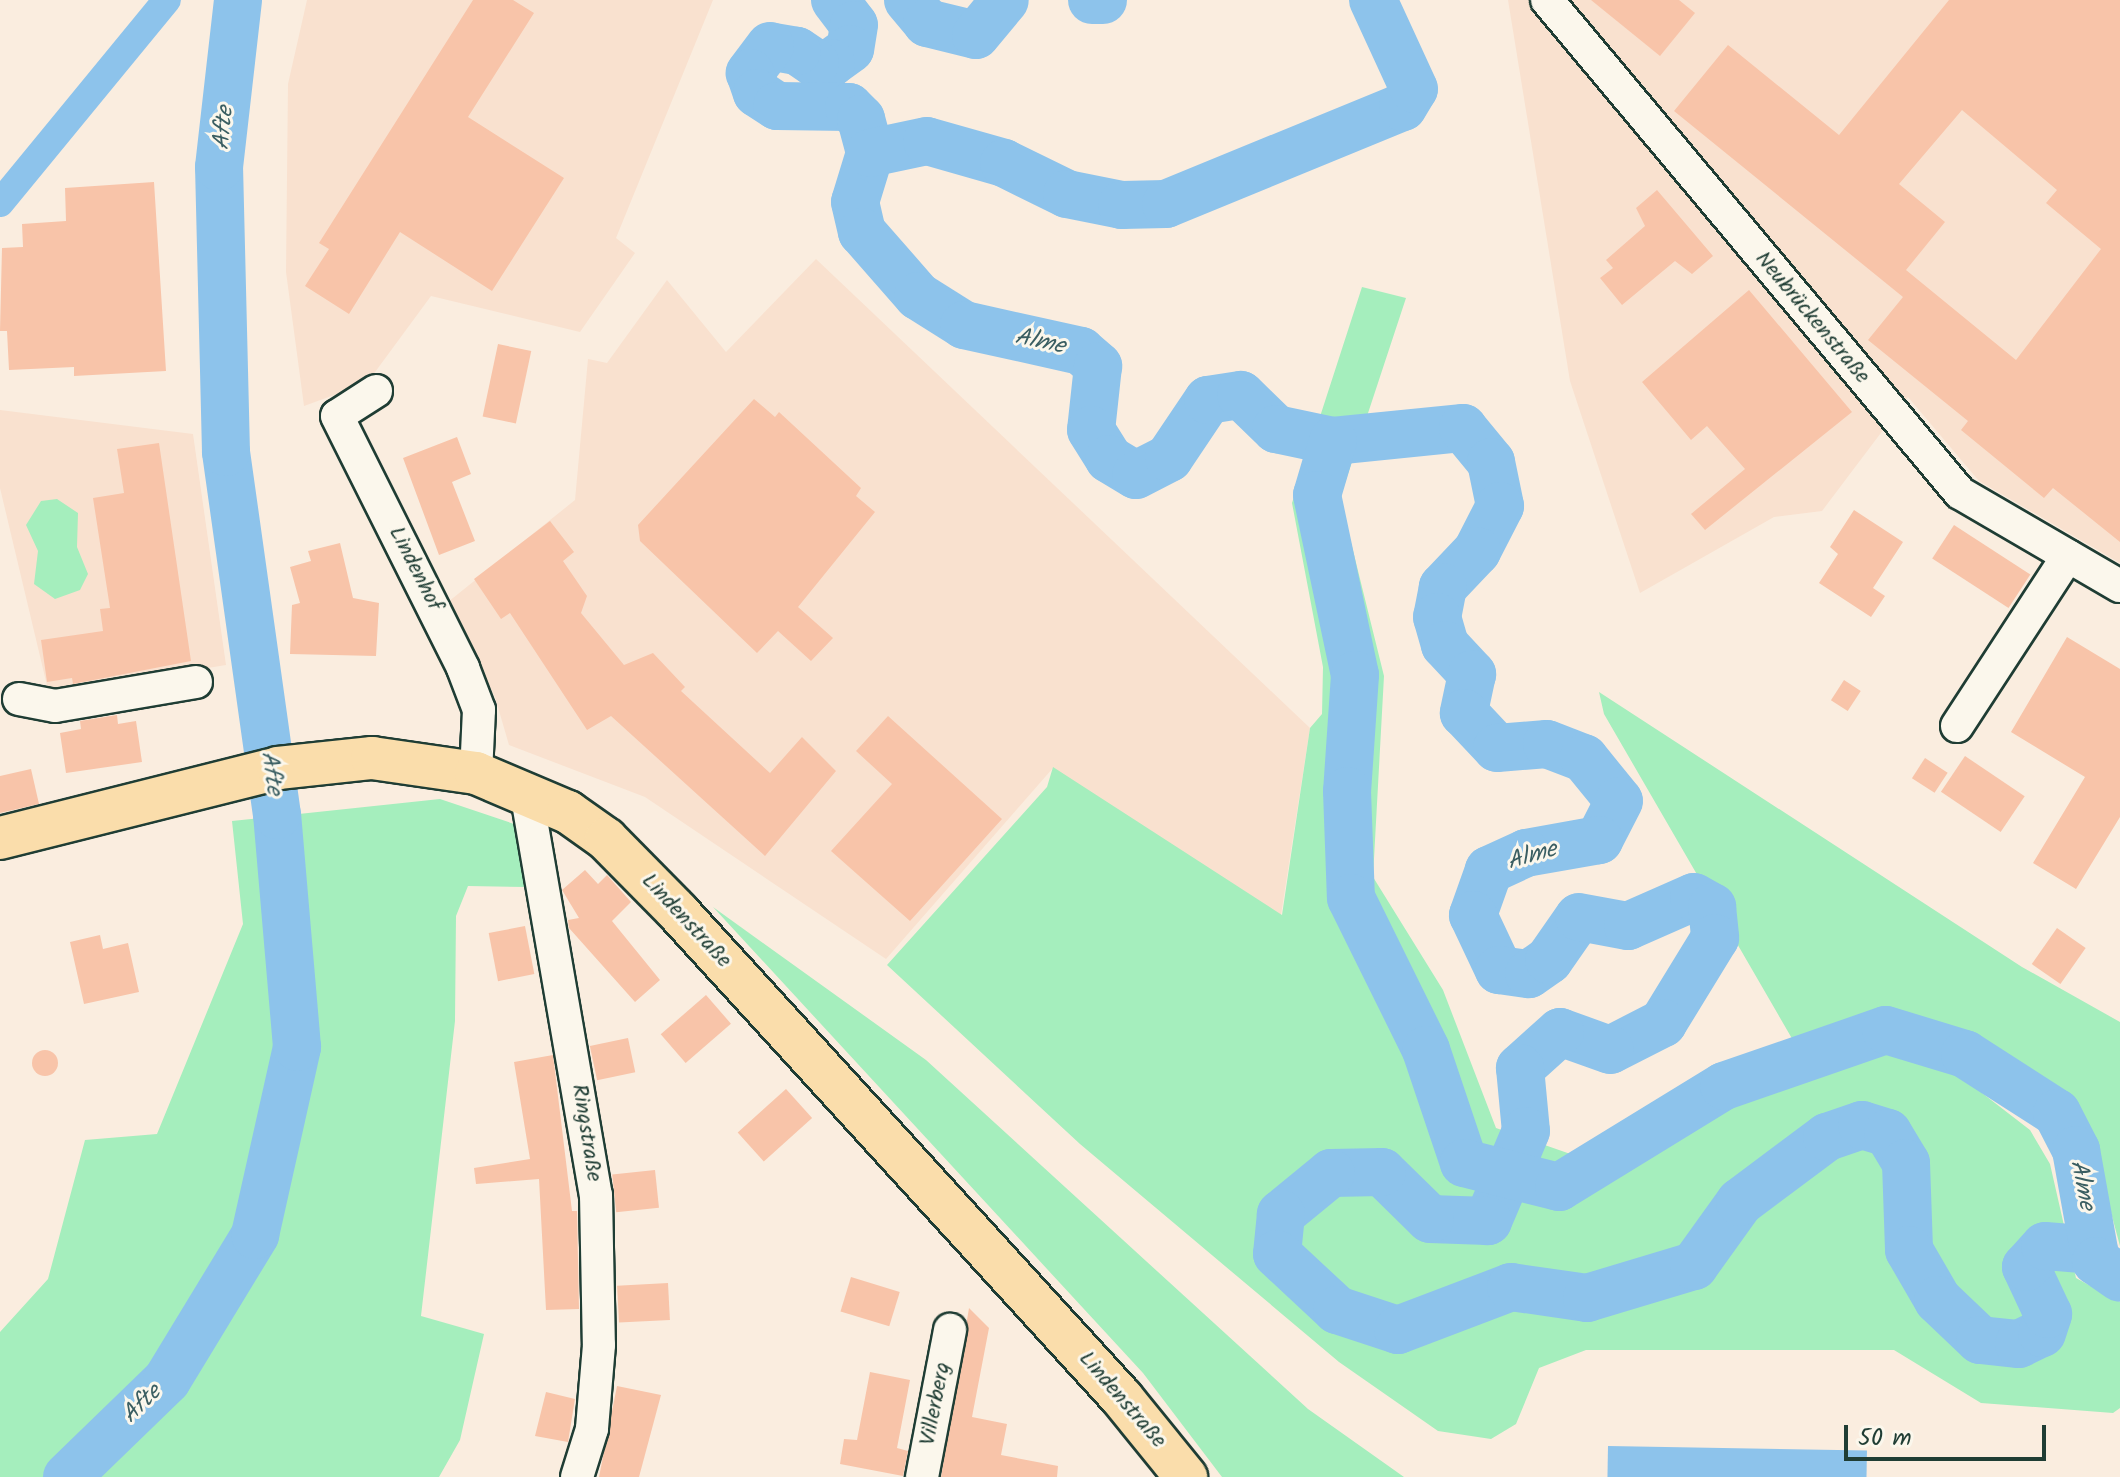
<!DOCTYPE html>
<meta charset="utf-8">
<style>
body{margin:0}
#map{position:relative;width:2120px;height:1477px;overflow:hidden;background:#faeddf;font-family:Kalam,sans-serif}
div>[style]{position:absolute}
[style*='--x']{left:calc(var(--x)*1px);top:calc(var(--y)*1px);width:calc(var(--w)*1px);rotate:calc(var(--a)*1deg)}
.built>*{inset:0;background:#f9e1cf}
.green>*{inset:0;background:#a5eebd}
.water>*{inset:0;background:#8dc3eb;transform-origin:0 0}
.canal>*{height:28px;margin:-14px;padding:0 14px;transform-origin:14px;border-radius:14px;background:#8dc3eb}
.river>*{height:48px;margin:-24px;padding:0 24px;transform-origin:24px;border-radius:24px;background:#8dc3eb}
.building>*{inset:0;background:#f8c4a9;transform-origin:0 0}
.round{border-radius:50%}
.roads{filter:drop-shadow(2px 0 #1f3d34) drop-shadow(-2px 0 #1f3d34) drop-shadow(0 2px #1f3d34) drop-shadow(0 -2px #1f3d34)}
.minor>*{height:32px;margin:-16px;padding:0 16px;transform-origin:16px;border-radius:16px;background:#fbf7ec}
.major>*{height:42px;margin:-21px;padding:0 21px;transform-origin:21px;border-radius:21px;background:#faddab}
span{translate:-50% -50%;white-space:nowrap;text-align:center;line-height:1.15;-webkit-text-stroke:6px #fbf7ec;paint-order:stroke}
.street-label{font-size:22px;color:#1f3d34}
.water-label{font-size:24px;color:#3a5e62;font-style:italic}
.scale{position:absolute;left:1844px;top:1425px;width:202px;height:36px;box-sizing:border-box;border:4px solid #1f3d34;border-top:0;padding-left:10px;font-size:24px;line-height:28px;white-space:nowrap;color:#1f3d34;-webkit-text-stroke:6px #fbf7ec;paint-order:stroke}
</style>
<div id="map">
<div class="built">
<div style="clip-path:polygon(307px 0,713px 0,616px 238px,635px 253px,580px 332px,431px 296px,367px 383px,304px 406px,286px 272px,288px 84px)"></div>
<div style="clip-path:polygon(1508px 0,2120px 0,2120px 563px,1979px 481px,1908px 397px,1822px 511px,1774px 517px,1640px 593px,1570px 381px)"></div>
<div style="clip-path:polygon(816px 259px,1310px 728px,1281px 915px,1053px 768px,886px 959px,645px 797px,509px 745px,495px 697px,448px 602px,575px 500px,588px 359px,607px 363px,667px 280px,726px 352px)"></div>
<div style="clip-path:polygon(0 410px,193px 434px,226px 665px,49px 694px,0 488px)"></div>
</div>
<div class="green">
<div style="clip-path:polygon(1362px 287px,1406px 298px,1340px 498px,1384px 676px,1373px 877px,1443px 990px,1496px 1128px,1579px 1157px,1718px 1072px,1794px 1042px,1604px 714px,1599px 692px,2022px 967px,2120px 1022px,2120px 1246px,2092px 1142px,2074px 1101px,1967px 1036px,1885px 1016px,1794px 1042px,1810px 1080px,1881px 1052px,1960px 1076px,2030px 1130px,2050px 1164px,2076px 1278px,2120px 1302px,2120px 1408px,2113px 1413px,1981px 1403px,1894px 1350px,1586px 1350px,1539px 1368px,1516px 1424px,1491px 1439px,1438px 1431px,1339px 1362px,1080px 1144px,887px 965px,1047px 787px,1053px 767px,1282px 915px,1310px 728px,1322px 714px,1323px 667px,1292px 503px)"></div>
<div style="clip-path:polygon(57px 499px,78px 513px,77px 547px,88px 574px,80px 590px,55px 599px,34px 584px,38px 551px,26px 525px,41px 501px)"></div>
<div style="clip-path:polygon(440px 799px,529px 829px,527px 887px,468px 886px,456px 916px,455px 1021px,421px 1316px,484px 1334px,460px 1440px,439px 1477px,0 1477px,0 1332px,48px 1279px,85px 1140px,157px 1134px,243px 924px,232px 821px)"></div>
<div style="clip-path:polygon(713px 907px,926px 1060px,1308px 1409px,1404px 1477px,1222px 1477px,1143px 1373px)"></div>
</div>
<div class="water">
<div style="left:1608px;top:1446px;width:259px;height:31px;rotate:1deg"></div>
</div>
<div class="canal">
<div style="--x:0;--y:203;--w:263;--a:-50.6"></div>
</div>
<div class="river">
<div style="--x:835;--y:0;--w:31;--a:53"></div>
<div style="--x:854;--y:25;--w:24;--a:99"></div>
<div style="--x:850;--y:49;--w:24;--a:144"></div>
<div style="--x:831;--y:63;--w:16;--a:180"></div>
<div style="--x:815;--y:63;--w:22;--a:-146"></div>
<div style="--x:797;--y:51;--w:27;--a:-170"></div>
<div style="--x:770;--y:46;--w:34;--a:127"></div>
<div style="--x:750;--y:73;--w:21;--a:71"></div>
<div style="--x:757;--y:93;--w:24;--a:33"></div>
<div style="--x:777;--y:106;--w:72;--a:0.8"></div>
<div style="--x:849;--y:107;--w:17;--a:45"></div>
<div style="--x:861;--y:119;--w:35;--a:75"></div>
<div style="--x:870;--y:153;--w:51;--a:107"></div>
<div style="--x:855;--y:202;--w:31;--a:77"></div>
<div style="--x:862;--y:232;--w:85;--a:48.8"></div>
<div style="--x:918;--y:296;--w:54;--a:32.2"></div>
<div style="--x:964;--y:325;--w:120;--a:12.5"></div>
<div style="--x:1081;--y:351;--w:23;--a:41"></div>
<div style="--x:1098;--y:366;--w:64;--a:96.2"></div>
<div style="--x:1091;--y:430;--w:34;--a:58"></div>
<div style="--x:1109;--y:459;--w:31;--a:31"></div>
<div style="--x:1136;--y:475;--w:37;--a:-27"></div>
<div style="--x:1169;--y:458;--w:70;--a:-56.1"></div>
<div style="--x:1208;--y:400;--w:33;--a:-9"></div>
<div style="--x:1241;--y:395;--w:49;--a:44.2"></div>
<div style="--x:1276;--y:429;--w:58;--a:11.9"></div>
<div style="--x:1333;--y:441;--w:131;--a:-5.7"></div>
<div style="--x:1463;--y:428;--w:44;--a:50.5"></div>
<div style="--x:1491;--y:462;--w:45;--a:78.4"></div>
<div style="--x:1500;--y:506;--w:51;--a:117.1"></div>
<div style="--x:1477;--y:551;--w:50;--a:133.4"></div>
<div style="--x:1443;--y:587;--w:31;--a:101"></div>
<div style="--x:1437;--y:617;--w:29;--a:74"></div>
<div style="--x:1445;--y:645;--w:40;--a:47"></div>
<div style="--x:1472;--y:674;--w:40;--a:102"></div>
<div style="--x:1464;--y:713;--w:48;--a:46.7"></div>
<div style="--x:1497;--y:748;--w:50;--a:-4.6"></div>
<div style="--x:1547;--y:744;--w:40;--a:21"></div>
<div style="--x:1584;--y:758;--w:55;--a:50.9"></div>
<div style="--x:1619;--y:801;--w:44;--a:117.1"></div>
<div style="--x:1599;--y:840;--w:74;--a:169.9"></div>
<div style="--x:1526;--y:853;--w:41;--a:155.3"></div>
<div style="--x:1489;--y:870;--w:48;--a:109.6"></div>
<div style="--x:1473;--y:915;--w:61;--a:64.7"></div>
<div style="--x:1499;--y:970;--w:30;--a:8"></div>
<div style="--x:1529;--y:974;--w:24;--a:-35"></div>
<div style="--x:1549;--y:960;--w:52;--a:-55.1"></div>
<div style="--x:1579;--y:917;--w:50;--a:10.4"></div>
<div style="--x:1628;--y:926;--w:72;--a:-23.7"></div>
<div style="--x:1694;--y:897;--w:21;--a:29"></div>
<div style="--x:1712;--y:907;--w:31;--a:84"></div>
<div style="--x:1715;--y:938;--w:100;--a:121.5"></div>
<div style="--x:1663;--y:1023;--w:59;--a:153"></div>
<div style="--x:1610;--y:1050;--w:53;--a:-160.2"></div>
<div style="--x:1560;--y:1032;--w:54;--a:138"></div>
<div style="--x:1520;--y:1068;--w:63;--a:84.6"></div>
<div style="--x:1526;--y:1131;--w:98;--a:112.9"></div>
<div style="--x:1488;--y:1221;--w:58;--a:-178"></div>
<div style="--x:1430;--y:1219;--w:67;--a:-135.6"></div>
<div style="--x:1382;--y:1172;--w:51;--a:178.9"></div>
<div style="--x:1331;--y:1173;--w:65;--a:140.6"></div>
<div style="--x:1281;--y:1214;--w:40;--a:95.7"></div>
<div style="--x:1277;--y:1254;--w:82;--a:43"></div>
<div style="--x:1337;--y:1310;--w:64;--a:18.2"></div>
<div style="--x:1398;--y:1330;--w:121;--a:-20.8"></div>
<div style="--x:1511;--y:1287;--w:77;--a:8.2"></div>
<div style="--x:1587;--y:1298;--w:112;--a:-16.7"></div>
<div style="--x:1694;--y:1266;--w:79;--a:-54.3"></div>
<div style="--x:1740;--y:1202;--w:109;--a:-36.8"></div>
<div style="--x:1827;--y:1137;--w:37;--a:-19"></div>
<div style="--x:1862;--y:1125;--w:27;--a:17"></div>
<div style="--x:1888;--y:1133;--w:35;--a:59"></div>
<div style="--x:1906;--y:1163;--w:87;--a:88"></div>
<div style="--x:1909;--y:1250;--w:58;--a:59.9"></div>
<div style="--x:1938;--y:1300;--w:58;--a:43.6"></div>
<div style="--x:1980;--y:1340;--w:39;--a:6"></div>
<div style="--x:2019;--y:1344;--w:25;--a:-26"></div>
<div style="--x:2042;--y:1333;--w:20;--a:-72"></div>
<div style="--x:2048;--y:1314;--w:52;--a:-115.1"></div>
<div style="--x:2026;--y:1267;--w:28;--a:-48"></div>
<div style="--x:2045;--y:1246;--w:49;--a:4.7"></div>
<div style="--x:908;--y:0;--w:30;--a:50"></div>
<div style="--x:927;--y:23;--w:50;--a:13.8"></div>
<div style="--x:976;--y:35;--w:45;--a:-50.4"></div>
<div style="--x:1092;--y:0;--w:11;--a:0"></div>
<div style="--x:870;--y:153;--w:58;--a:-11.9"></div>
<div style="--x:927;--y:141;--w:80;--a:15.9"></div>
<div style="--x:1004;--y:163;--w:70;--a:26.2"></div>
<div style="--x:1067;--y:194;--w:56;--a:11.3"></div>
<div style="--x:1122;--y:205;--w:44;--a:-1.3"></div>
<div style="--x:1166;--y:204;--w:256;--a:-22.3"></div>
<div style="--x:1403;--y:107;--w:21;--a:-59"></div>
<div style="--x:1414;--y:89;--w:98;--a:-114.7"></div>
<div style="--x:1333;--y:441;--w:56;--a:106.5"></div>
<div style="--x:1317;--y:495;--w:184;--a:78.1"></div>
<div style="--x:1355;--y:675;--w:116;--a:93.9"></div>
<div style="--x:1347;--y:791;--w:107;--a:87.9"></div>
<div style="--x:1351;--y:898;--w:169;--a:63.7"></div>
<div style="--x:1426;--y:1050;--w:119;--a:71.4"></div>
<div style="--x:1464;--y:1163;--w:98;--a:14.2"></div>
<div style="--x:1559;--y:1187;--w:193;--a:-31.5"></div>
<div style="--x:1724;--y:1086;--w:171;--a:-19.1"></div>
<div style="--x:1886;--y:1030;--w:83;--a:16.9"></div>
<div style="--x:1965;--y:1054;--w:109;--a:32.7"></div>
<div style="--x:2057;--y:1113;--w:42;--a:62.8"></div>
<div style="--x:2076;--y:1150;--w:113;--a:79.8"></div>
<div style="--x:2096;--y:1261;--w:29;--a:35"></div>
<div style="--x:67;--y:1477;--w:139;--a:-44.1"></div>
<div style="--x:167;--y:1380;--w:170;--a:-58.7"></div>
<div style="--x:255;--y:1235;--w:193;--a:-77.4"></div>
<div style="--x:297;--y:1047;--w:233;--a:-94.9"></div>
<div style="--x:277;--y:815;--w:367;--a:-98"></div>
<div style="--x:226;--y:452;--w:285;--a:-91.4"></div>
<div style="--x:219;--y:167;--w:168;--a:-83.5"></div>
</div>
<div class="building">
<div style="clip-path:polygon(473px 0,513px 0,534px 13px,468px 117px,564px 178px,492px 291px,400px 232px,349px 314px,305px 286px,329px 249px,319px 243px)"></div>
<div style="clip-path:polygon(1591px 0,1679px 0,1695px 13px,1660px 56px)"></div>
<div style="clip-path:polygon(evenodd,1949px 0,2120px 0,2120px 542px,2053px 488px,2044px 498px,1961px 430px,1968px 421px,1868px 340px,1903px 297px,1674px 111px,1728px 45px,1839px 135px,1949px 0,1962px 110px,2057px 190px,2046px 203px,2101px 249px,2016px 360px,1906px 270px,1945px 222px,1899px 184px,1962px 110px)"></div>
<div style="clip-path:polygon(154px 182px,166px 371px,74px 376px,74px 367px,9px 370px,7px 331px,0 331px,2px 248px,23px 247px,22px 224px,66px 221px,65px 188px)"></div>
<div style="clip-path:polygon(1657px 190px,1713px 256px,1692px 274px,1675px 261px,1622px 305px,1600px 278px,1613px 268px,1606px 260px,1645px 226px,1636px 208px)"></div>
<div style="clip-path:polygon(1749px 290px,1852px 412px,1705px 530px,1691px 514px,1745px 469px,1707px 426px,1691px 440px,1642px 382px)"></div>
<div style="left:498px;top:344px;width:34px;height:74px;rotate:12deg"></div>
<div style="clip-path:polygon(754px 399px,775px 417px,779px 412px,861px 488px,856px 496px,875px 512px,798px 607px,833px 638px,811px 661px,778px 631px,757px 653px,640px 541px,638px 525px)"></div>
<div style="clip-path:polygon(457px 437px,471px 474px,452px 482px,475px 541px,439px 555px,403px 458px)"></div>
<div style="clip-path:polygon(159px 443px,191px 661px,73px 684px,72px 678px,47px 682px,41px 640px,103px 631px,100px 609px,110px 608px,93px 498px,124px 493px,117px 449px)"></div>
<div style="clip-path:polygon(1854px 510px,1903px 542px,1873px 588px,1885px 596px,1871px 617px,1819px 583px,1838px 554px,1830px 547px)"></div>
<div style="clip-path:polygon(550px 521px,574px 552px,563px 561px,587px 596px,581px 613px,624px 665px,653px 653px,685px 687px,681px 691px,770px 773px,802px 737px,836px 771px,765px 856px,611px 716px,587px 730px,510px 613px,501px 619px,474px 579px)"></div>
<div style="left:1954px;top:525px;width:91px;height:40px;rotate:33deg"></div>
<div style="clip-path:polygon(340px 543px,353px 598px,379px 603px,376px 656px,290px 654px,292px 605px,300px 603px,290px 567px,311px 561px,308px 551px)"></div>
<div style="clip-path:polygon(2067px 637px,2120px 669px,2120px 817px,2076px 889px,2033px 863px,2085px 777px,2011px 732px)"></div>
<div style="left:1844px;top:680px;width:20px;height:24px;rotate:33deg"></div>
<div style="clip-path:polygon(117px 715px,118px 724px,136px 721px,142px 762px,66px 773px,60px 733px,81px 729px,80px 721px)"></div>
<div style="clip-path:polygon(888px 716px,1002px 819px,910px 921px,831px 851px,892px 784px,856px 751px)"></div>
<div style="left:1965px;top:756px;width:72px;height:43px;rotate:34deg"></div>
<div style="left:1925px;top:758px;width:27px;height:24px;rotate:33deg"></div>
<div style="clip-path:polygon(31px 769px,39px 804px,0 813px,0 776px)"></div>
<div style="clip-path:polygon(585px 870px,598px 884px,607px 875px,631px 902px,612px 921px,660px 980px,635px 1002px,569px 928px,568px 920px,579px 918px,562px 890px)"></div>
<div style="left:525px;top:926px;width:49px;height:37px;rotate:79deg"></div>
<div style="left:2057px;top:928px;width:35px;height:44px;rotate:35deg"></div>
<div style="clip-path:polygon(100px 935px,103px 949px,128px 943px,139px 992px,84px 1004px,70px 942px)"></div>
<div style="left:706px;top:995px;width:38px;height:60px;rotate:49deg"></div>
<div style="left:628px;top:1038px;width:35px;height:39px;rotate:78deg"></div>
<div class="round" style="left:32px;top:1050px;width:26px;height:26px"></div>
<div style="clip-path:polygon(553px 1055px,572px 1211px,577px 1211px,579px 1309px,546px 1310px,539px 1179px,476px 1184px,474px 1168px,530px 1159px,514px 1062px)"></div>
<div style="left:786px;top:1089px;width:39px;height:65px;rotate:48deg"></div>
<div style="left:655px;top:1170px;width:38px;height:43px;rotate:84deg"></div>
<div style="left:851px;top:1277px;width:51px;height:36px;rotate:17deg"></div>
<div style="left:668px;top:1283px;width:37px;height:51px;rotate:87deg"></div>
<div style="clip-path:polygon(969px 1308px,989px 1328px,972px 1417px,1007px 1424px,1001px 1455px,1058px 1466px,1057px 1477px,941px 1477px)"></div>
<div style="clip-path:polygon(870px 1372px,910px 1380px,897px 1448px,908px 1451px,903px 1476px,840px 1464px,844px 1439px,857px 1440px)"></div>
<div style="clip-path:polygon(617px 1386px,661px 1395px,639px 1477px,599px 1477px)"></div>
<div style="clip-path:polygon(546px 1392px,575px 1399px,568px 1442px,535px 1436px)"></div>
</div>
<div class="roads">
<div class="minor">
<div style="--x:1547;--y:0;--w:643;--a:50.05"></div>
<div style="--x:1960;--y:493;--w:185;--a:30.2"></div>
<div style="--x:376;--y:391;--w:46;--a:147.3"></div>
<div style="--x:337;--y:416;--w:282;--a:63.4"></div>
<div style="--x:463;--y:668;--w:45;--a:69.1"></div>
<div style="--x:479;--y:710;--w:63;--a:92.7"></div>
<div style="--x:19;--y:699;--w:37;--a:11"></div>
<div style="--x:55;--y:706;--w:143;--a:-9.7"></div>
<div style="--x:1957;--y:726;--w:203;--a:-56.9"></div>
<div style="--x:526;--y:791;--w:410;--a:80.2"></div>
<div style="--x:596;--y:1195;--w:150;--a:88.9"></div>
<div style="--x:599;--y:1345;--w:84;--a:94.8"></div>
<div style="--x:592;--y:1429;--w:50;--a:107.4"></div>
<div style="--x:922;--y:1477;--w:150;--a:-79.2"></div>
</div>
<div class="major">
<div style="--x:0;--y:838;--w:287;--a:-14.1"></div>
<div style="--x:278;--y:768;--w:95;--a:-6.1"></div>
<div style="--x:372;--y:758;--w:105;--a:8.2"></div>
<div style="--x:476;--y:773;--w:100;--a:23"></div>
<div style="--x:568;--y:812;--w:47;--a:35.4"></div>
<div style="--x:606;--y:839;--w:101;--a:45.4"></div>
<div style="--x:677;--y:911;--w:660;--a:47.58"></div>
<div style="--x:1122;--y:1398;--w:102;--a:51"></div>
</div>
</div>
<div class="street-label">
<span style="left:1812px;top:318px;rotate:50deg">Neubrückenstraße</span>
<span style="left:415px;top:569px;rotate:63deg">Lindenhof</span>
<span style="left:686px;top:921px;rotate:47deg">Lindenstraße</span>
<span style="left:586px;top:1133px;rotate:81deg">Ringstraße</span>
<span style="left:1122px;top:1400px;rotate:49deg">Lindenstraße</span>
<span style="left:936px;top:1404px;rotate:-79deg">Villerberg</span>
</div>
<div class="water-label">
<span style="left:224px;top:128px;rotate:-84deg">Afte</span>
<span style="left:1040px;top:342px;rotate:12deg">Alme</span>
<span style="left:271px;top:773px;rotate:82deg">Afte</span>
<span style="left:1532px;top:856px;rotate:-16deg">Alme</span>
<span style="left:2082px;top:1185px;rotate:79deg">Alme</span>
<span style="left:142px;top:1404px;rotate:-44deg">Afte</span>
</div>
<div class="scale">50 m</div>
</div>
